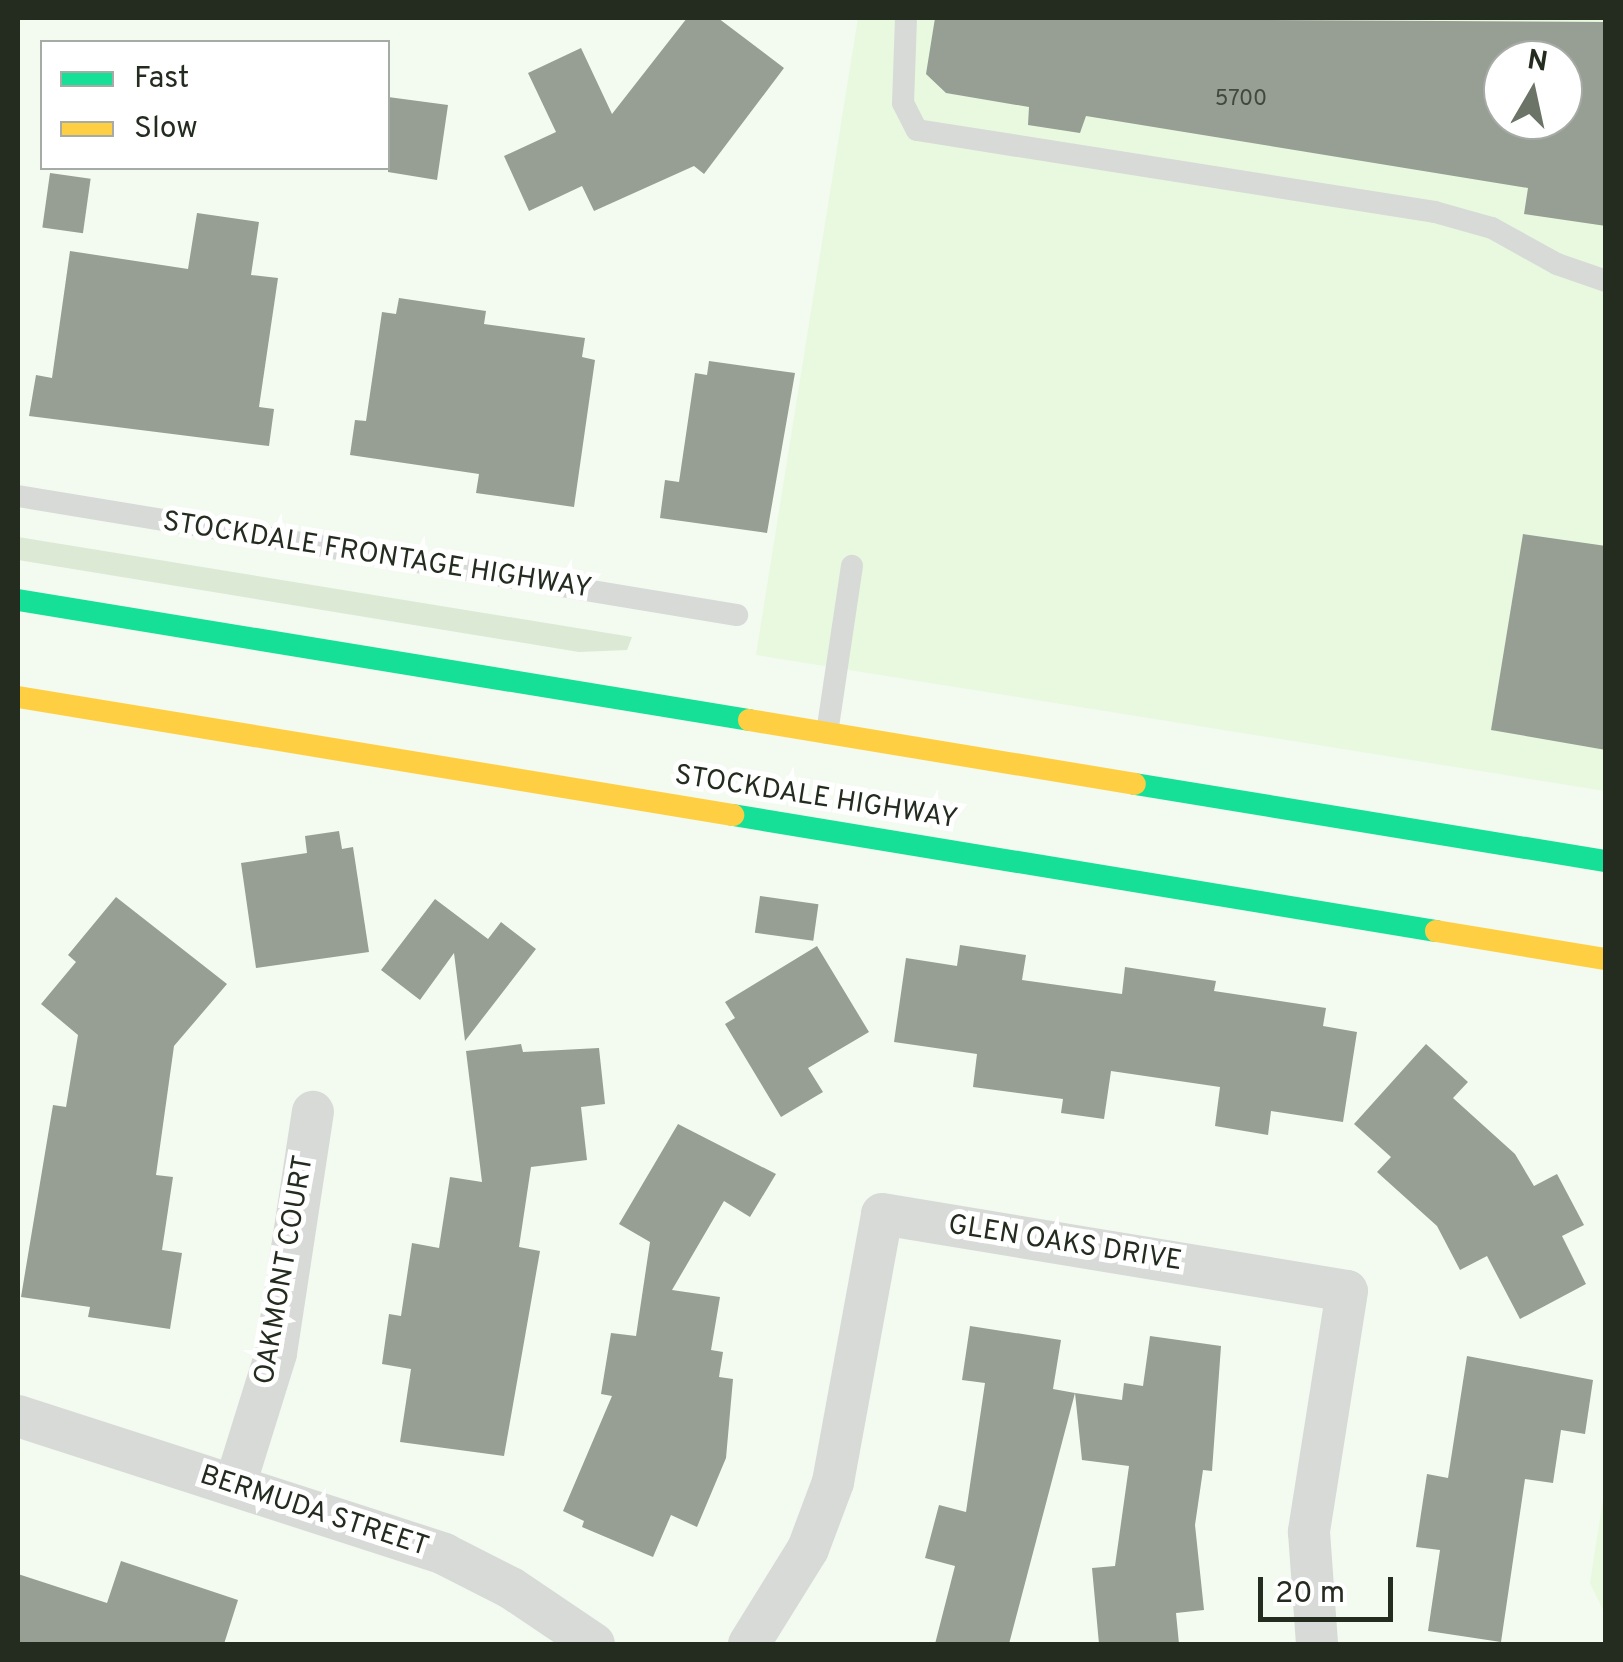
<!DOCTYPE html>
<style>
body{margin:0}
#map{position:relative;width:1623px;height:1662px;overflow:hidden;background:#f3faef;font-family:Overpass,sans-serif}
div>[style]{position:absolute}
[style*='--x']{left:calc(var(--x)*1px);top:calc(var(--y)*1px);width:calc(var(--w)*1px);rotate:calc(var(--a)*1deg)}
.built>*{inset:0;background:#e8f9df}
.green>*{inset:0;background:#dce9d5}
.building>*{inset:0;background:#979e93;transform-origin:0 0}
.lane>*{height:22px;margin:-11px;padding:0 11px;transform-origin:11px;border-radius:11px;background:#d7dad7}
.street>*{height:42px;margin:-21px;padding:0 21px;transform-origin:21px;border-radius:21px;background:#d7dad7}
.fast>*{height:22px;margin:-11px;padding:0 11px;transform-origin:11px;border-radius:11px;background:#16e098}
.slow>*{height:22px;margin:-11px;padding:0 11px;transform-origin:11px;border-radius:11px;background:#ffcf43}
span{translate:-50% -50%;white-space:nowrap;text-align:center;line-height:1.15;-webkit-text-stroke:10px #fff;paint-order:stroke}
.number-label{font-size:22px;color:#41483d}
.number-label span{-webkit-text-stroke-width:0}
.street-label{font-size:28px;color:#242c20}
.frame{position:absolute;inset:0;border:20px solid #242c20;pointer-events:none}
.legend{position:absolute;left:40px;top:40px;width:350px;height:130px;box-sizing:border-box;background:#fff;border:2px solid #a7aba6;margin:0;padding:12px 18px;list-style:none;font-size:30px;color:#242c20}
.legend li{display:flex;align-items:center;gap:20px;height:50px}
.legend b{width:50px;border:2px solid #a7aba6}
.north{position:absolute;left:1483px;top:40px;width:100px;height:100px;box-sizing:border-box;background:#fff;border:2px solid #a7aba6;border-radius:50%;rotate:9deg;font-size:28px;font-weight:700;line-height:40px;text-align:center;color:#242c20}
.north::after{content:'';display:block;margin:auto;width:35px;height:45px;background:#6c7468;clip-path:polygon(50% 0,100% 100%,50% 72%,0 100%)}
.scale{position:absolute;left:1258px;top:1577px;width:135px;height:45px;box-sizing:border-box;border:5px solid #242c20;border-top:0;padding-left:12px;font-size:30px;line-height:35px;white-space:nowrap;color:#242c20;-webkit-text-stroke:8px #fff;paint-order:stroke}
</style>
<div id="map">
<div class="built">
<div style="clip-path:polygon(evenodd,858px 18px,1605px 18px,1605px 791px,756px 655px,858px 18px,1503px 60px,1563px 60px,1563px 120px,1503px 120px,1503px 60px)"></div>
<div style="clip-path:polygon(1605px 1487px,1605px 1614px,1590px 1583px)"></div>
</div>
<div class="green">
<div style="clip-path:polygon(18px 537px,632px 637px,627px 650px,579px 652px,18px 560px)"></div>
</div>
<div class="building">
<div style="clip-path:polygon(687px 18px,718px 18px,784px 68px,704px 174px,694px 166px,594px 211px,582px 186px,529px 211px,504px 156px,556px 132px,528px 73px,581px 48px,612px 114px)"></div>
<div style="clip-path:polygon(evenodd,935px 18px,1606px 22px,1606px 226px,1524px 214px,1528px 188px,1086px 116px,1080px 133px,1028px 125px,1029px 107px,946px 93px,926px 74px,935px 18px,1503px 60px,1563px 60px,1563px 120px,1503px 120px,1503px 60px)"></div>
<div style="clip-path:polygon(388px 97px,448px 105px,437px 180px,388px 172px)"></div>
<div style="left:50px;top:173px;width:41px;height:55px;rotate:8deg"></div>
<div style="clip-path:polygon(197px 213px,259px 222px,251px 275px,278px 278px,259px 407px,274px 409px,269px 446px,29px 416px,36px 375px,52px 378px,70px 251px,188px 269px)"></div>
<div style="clip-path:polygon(399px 298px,486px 311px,484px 324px,585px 338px,582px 357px,595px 360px,574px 507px,476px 493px,479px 474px,350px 455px,355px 420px,366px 421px,382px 312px,396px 314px)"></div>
<div style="clip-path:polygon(709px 361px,795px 373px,767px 533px,660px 518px,665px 480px,679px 482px,695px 373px,707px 375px)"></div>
<div style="clip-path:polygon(1523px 534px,1606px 546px,1606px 750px,1491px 730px)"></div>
<div style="clip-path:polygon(339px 831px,342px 849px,353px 847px,369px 952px,256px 968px,241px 863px,307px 853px,305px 836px)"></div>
<div style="left:760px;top:896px;width:59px;height:37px;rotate:8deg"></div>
<div style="clip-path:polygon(116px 897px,227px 984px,174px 1046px,156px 1175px,173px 1177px,162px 1250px,182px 1253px,170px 1329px,88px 1317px,90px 1307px,21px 1297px,53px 1105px,66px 1107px,78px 1035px,41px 1004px,76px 962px,68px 955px)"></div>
<div style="clip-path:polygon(435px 899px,488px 939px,501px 922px,536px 949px,465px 1041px,454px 953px,420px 1000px,381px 970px)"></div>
<div style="clip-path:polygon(960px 945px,1026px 955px,1022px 980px,1122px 994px,1125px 967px,1216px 981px,1214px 991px,1326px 1008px,1323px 1026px,1357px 1032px,1343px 1122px,1271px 1111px,1268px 1135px,1215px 1126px,1220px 1087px,1111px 1071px,1104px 1119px,1061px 1113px,1063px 1099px,973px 1087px,977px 1054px,894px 1042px,906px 958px,957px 966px)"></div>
<div style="clip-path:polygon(817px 946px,869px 1032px,808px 1068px,823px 1092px,781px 1117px,725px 1024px,735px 1018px,725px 1002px)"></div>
<div style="clip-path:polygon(521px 1044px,523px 1052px,599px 1048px,605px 1104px,581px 1107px,587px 1160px,531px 1167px,519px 1247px,540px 1251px,504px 1456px,400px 1442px,411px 1369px,382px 1364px,389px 1314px,401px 1316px,412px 1243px,439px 1248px,450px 1177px,482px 1182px,466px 1051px)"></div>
<div style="clip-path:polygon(1426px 1044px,1468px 1082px,1453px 1098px,1515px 1154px,1534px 1186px,1557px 1174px,1584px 1225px,1562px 1236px,1586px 1284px,1520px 1319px,1487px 1256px,1460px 1270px,1437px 1226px,1377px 1172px,1391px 1157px,1354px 1124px)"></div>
<div style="clip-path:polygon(678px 1124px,776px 1174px,750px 1217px,724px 1201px,672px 1290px,720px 1297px,711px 1350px,723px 1352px,719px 1377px,733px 1379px,726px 1458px,697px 1527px,671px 1515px,653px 1557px,582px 1527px,584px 1521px,563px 1511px,612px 1396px,601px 1394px,611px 1333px,636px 1336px,650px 1242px,619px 1224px)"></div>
<div style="clip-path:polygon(970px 1326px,1061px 1340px,1053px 1389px,1075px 1393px,1009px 1644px,935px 1644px,955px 1566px,925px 1558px,939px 1505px,966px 1512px,985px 1383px,962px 1380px)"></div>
<div style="clip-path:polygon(1150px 1336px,1221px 1346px,1212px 1471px,1203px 1470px,1195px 1525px,1204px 1610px,1176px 1613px,1179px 1644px,1099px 1644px,1092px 1568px,1115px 1566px,1129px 1466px,1082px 1460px,1075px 1393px,1122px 1400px,1124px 1383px,1143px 1386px)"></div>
<div style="clip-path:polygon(1467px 1356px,1593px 1380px,1585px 1434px,1561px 1430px,1553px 1483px,1525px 1479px,1501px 1642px,1428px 1631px,1440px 1550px,1416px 1547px,1427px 1474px,1448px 1478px)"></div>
<div style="clip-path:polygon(121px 1561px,238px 1600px,224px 1644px,18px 1644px,18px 1574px,107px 1603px)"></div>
</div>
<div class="lane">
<div style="--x:906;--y:18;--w:85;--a:92"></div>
<div style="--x:903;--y:103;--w:30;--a:63"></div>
<div style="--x:917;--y:130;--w:524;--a:9"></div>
<div style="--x:1435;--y:212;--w:59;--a:15.7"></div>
<div style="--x:1492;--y:228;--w:74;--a:29"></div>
<div style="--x:1557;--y:264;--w:52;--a:19.1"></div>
<div style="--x:18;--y:496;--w:729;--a:9.4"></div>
<div style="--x:827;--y:733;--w:169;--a:-81.5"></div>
</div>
<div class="street">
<div style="--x:18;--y:1416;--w:448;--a:17.9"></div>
<div style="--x:444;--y:1554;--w:75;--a:26.9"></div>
<div style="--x:511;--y:1588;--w:100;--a:34"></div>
<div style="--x:235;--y:1485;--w:138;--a:-72.7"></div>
<div style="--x:276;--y:1353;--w:244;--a:-81.3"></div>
<div style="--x:749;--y:1644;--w:112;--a:-58.2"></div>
<div style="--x:808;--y:1549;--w:72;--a:-69.5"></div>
<div style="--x:833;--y:1482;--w:272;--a:-79.6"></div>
<div style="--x:882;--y:1214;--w:471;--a:9.4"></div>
<div style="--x:1347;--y:1291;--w:244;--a:99"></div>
<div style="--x:1309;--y:1532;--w:112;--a:85.9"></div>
</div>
<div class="fast">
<div style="--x:18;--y:600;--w:741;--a:9.32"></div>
<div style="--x:1135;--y:784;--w:477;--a:9.3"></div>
<div style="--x:733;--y:815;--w:713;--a:9.37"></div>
</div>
<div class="slow">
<div style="--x:18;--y:697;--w:725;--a:9.37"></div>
<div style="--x:749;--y:720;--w:391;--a:9.4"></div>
<div style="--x:1436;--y:931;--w:172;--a:9.4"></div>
</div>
<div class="number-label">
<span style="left:1241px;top:100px">5700</span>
</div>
<div class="street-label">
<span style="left:377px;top:556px;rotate:9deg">STOCKDALE FRONTAGE HIGHWAY</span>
<span style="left:816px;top:798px;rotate:9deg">STOCKDALE HIGHWAY</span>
<span style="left:1065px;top:1244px;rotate:9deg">GLEN OAKS DRIVE</span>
<span style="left:285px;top:1270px;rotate:-80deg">OAKMONT COURT</span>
<span style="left:314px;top:1512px;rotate:18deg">BERMUDA STREET</span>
</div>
<div class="frame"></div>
<ul class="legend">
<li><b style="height:12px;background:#16e098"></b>Fast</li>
<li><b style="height:12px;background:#ffcf43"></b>Slow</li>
</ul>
<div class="north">N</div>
<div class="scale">20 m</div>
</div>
